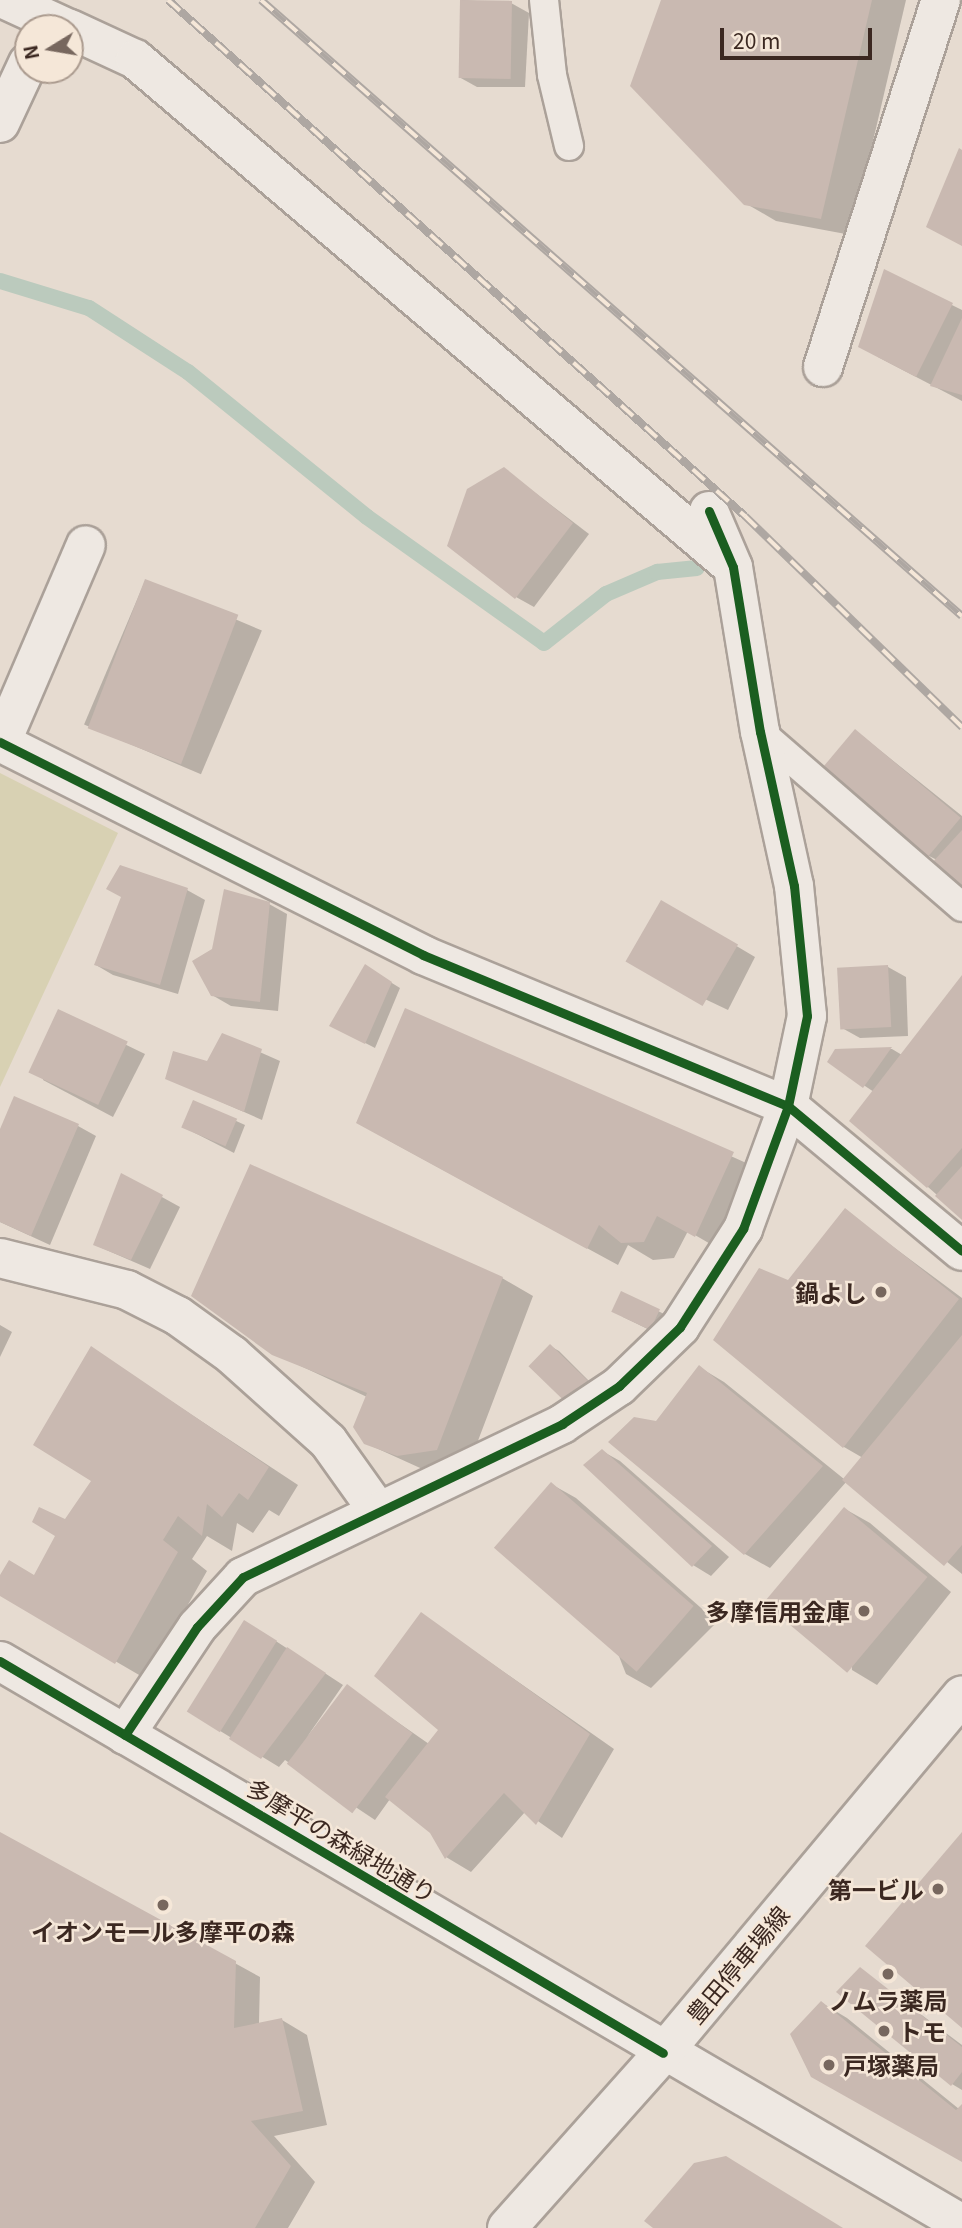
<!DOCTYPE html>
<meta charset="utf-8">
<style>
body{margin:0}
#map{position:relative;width:962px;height:2228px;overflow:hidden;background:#e6dbd0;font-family:Georgia,"Noto Sans JP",serif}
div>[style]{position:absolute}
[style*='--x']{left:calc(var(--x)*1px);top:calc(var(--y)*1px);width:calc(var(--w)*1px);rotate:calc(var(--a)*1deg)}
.green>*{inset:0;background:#d8d1b3}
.shadow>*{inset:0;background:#0003;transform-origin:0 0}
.stream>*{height:16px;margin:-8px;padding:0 8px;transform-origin:8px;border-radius:8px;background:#bbcabd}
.building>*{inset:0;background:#c9b9b1;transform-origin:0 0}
.roads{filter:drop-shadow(2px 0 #aba199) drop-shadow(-2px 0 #aba199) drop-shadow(0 2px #aba199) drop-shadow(0 -2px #aba199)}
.service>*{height:28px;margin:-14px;padding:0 14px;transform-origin:14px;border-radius:14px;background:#eee8e2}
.minor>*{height:38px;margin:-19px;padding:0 19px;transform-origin:19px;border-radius:19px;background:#eee8e2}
.tertiary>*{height:38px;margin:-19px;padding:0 19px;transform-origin:19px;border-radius:19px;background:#eee8e2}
.secondary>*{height:38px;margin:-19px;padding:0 19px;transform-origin:19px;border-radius:19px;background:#eee8e2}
.rail>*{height:8px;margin-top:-4px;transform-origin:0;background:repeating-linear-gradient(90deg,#f5e7d8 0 16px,#aea7a2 0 32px);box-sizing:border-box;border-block:2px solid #aea7a2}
.cycleway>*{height:9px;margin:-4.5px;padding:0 4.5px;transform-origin:4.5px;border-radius:4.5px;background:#1b5e20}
.dots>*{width:19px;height:19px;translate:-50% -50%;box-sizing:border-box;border:4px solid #f5e7d8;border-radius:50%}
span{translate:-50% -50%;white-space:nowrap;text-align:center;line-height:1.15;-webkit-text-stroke:5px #f5e7d8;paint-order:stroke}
.poi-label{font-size:24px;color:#3b2821;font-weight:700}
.right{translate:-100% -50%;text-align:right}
.left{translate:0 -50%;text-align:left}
.street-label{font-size:24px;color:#3b2821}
.north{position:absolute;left:14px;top:14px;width:70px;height:70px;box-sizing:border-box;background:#f5e7d8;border:2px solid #ab9b8f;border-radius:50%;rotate:259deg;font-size:19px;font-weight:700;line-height:28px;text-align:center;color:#3b2821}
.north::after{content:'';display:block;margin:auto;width:24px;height:32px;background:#77675e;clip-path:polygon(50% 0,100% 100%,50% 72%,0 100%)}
.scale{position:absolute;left:720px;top:28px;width:152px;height:32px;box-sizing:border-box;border:4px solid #3b2821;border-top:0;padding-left:9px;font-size:21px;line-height:24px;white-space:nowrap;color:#3b2821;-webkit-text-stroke:5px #f5e7d8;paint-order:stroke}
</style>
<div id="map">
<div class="green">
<div style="clip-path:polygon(0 773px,118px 833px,0 1087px)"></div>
</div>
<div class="shadow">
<div style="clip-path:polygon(461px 0,511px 3px,529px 13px,525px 87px,477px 87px,459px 77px)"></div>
<div style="clip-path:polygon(663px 0,906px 0,851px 235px,776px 221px,745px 203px)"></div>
<div style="clip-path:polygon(885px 272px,962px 310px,962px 401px,878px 357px)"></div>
<div style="clip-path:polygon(504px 469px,589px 534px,534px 607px,516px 597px)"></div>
<div style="left:145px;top:581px;width:127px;height:156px;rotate:23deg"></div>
<div style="clip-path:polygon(856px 731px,962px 816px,962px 892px,937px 860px,925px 854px)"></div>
<div style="clip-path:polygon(187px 890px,205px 900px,178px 994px,113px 975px,96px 965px)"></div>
<div style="clip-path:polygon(662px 902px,755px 957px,728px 1010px,650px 973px)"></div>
<div style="clip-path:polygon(269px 904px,287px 914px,278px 1011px,231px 1006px,212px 995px)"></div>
<div style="clip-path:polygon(888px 967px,906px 977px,908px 1036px,860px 1038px,842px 1028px)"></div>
<div style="clip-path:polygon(374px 972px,400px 988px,375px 1048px,340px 1030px)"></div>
<div style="clip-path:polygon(962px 978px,962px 1217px,928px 1187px,874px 1092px,829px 1062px,836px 1051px,892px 1049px,902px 1055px)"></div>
<div style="clip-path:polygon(406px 1010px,764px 1171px,726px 1253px,688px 1231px,674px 1258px,653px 1260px,628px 1245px,618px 1265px,388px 1140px)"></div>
<div style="clip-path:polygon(58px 1012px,145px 1054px,113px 1117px,43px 1080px)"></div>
<div style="clip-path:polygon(223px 1036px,280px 1061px,262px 1120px,167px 1078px,208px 1063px)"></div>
<div style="clip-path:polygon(194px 1102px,245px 1125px,234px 1153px,193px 1132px)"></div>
<div style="clip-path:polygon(78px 1126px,96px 1136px,50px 1245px,0 1222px,0 1133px)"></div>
<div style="clip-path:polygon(122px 1175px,180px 1207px,150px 1269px,95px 1245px)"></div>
<div style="clip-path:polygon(845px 1211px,962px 1298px,962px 1574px,847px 1481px,770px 1568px,745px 1554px,611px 1442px,657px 1423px,699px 1367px,724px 1382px,844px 1479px,863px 1458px,844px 1447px)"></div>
<div style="clip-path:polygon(502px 1278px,533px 1296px,468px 1467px,429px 1472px,365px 1443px,367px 1397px,273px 1353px)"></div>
<div style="clip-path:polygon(622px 1293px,668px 1316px,658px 1334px,623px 1317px)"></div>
<div style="clip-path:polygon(0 1325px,12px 1332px,0 1357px)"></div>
<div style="clip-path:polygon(550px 1346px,559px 1351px,597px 1389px,565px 1401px)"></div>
<div style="clip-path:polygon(92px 1349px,298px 1485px,279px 1516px,269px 1510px,253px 1533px,237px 1523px,232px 1551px,207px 1536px,192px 1559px,207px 1571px,146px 1679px,0 1594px,0 1579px,35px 1577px,93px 1480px)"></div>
<div style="clip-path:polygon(602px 1451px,620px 1461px,729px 1557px,711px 1576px,693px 1565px,586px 1465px)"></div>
<div style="clip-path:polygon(551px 1484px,576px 1498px,717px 1622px,651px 1688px,626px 1674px)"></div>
<div style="clip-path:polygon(845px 1509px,870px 1523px,951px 1592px,877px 1685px,852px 1670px)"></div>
<div style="clip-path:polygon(421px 1614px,614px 1749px,562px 1838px,525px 1812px,471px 1872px,446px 1857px,432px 1832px,390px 1799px,375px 1820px,285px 1760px,279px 1767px,217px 1729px,262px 1632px,343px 1685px,307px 1737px,347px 1687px,429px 1744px,440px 1730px)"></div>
<div style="clip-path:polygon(0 1834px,260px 1977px,259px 2024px,282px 2020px,307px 2035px,327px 2125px,274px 2136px,315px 2182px,288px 2228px,0 2228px)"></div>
<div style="clip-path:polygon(860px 1969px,962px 2045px,962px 2090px,952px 2084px)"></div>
<div style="clip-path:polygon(822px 2003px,847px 2018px,959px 2109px,962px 2106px,962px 2160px)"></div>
</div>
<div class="stream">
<div style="--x:0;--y:281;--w:93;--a:16.9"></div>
<div style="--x:89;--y:308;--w:118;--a:32.9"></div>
<div style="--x:188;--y:372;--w:230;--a:39"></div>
<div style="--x:367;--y:517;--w:217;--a:35.4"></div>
<div style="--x:544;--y:643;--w:79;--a:-38.3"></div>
<div style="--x:606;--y:594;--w:56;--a:-23.3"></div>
<div style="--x:657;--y:572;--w:40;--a:-5.7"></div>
</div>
<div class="building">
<div style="left:460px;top:0;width:52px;height:78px;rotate:1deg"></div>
<div style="clip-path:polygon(661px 0,872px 0,821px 219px,744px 205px,630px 86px)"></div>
<div style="clip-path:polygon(959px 148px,962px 150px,962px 246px,926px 227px)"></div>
<div style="clip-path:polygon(884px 269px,953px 303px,916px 377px,858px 347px)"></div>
<div style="clip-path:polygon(962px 318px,962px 395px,930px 386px)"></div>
<div style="clip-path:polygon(504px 467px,573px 523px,515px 599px,447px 546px,467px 489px)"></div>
<div style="left:145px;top:579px;width:100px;height:160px;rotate:21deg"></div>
<div style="left:855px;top:729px;width:138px;height:51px;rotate:40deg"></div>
<div style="clip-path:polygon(962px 830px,962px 894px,930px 865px)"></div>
<div style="clip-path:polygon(120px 865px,188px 888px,160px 985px,94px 965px,121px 897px,106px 889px)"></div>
<div style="clip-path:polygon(224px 889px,270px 902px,260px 1002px,211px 996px,192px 961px,212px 949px)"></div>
<div style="left:661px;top:900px;width:89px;height:71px;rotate:30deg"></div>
<div style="clip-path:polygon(365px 964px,392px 982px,365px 1044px,329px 1026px)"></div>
<div style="left:888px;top:965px;width:62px;height:51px;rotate:87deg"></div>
<div style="clip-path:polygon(962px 975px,962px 1148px,927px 1188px,849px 1121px)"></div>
<div style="clip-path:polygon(405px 1008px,734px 1152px,695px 1237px,657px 1216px,644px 1242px,621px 1243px,599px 1225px,587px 1249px,356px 1123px)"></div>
<div style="left:58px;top:1009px;width:77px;height:70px;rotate:25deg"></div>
<div style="clip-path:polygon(222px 1033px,262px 1049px,244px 1112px,165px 1079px,173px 1051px,207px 1061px)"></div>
<div style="clip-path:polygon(892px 1047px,863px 1088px,827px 1062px,835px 1049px)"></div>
<div style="clip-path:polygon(14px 1096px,79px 1124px,31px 1236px,0 1222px,0 1129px)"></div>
<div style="left:193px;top:1100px;width:48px;height:30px;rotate:23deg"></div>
<div style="clip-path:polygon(250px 1164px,503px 1277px,437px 1450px,397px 1456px,364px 1444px,353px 1427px,367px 1393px,272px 1355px,191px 1296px)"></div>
<div style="clip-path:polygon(962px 1166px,962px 1220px,935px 1196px)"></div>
<div style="clip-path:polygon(121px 1173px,163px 1195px,131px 1260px,93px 1245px)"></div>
<div style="clip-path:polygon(845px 1208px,959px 1299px,843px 1448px,713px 1340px,759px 1268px,788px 1280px)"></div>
<div style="left:621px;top:1291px;width:43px;height:23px;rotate:25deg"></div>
<div style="clip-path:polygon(962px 1335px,962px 1545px,944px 1566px,842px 1480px)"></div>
<div style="left:550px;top:1344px;width:56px;height:31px;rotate:44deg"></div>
<div style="clip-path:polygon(91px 1346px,269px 1467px,248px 1500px,239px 1493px,222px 1517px,207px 1504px,202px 1536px,178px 1516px,163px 1540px,178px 1552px,115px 1664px,0 1596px,0 1575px,9px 1560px,34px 1575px,55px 1536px,32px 1522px,39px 1507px,65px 1519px,91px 1481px,33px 1445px)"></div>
<div style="clip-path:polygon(699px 1365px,823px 1466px,744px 1555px,608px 1442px,634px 1417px,656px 1421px)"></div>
<div style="clip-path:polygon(602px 1449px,712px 1546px,692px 1567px,583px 1465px)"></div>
<div style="left:551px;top:1482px;width:189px;height:87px;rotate:41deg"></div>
<div style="left:844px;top:1507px;width:109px;height:125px;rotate:40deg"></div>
<div style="clip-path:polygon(421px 1612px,590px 1734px,536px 1825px,504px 1793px,445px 1859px,430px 1833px,385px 1797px,438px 1730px,374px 1676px)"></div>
<div style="left:244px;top:1620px;width:39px;height:108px;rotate:32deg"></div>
<div style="clip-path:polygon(287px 1647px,326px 1673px,261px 1759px,229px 1739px)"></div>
<div style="left:347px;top:1684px;width:82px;height:100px;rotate:37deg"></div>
<div style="clip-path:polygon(0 1832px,236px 1961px,234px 2028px,282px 2018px,303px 2111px,251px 2121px,291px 2166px,255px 2228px,0 2228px)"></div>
<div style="clip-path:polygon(962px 1832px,962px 2028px,865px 1946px)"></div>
<div style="clip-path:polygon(860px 1967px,962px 2047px,962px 2072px,951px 2086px,836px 1992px)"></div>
<div style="clip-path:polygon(821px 2001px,956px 2110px,962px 2104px,962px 2162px,811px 2077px,790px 2034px)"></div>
<div style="clip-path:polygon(726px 2156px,843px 2228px,653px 2228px,644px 2221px,694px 2163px)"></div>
</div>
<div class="roads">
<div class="service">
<div style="--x:544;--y:0;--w:75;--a:83.9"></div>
<div style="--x:552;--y:75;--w:73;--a:76.5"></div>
<div style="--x:760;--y:732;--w:267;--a:40.9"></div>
</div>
<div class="minor">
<div style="--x:6;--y:0;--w:67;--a:24.7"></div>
<div style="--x:70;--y:29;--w:72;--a:24.8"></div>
<div style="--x:135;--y:59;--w:777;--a:40.35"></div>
<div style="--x:0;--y:123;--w:66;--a:-65"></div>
<div style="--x:823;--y:367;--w:386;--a:-72.2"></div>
<div style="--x:0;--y:742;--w:474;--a:26.7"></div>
<div style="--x:423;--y:955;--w:395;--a:22.5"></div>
<div style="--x:788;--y:1106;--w:226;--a:39.8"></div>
<div style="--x:1;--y:743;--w:215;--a:-66.8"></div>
<div style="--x:0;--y:1258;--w:131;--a:14.1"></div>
<div style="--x:127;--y:1290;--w:57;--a:27"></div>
<div style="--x:178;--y:1316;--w:67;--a:35.8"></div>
<div style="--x:232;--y:1355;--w:129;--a:41.9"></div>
<div style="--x:328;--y:1441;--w:86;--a:54.5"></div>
<div style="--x:125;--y:1735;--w:130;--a:-56.3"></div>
<div style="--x:197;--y:1627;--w:68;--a:-47.4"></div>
<div style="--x:243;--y:1577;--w:354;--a:-25.6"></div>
<div style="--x:562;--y:1424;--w:69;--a:-33.7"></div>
<div style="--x:619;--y:1386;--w:85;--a:-44"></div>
<div style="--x:680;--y:1327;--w:117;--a:-57.3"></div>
<div style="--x:743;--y:1229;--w:131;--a:-69.9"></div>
<div style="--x:788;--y:1106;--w:92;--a:-78.1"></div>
<div style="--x:807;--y:1016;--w:131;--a:-95.7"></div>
<div style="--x:794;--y:886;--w:158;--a:-102.4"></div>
<div style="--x:760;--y:732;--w:167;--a:-99.3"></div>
<div style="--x:733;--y:567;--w:61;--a:-113.2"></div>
</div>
<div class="tertiary">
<div style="--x:0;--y:1661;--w:1115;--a:30.34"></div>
</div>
<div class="secondary">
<div style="--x:507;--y:2228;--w:234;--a:-48.3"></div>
<div style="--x:663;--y:2053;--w:466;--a:-50.1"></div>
</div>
</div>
<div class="rail">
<div style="--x:168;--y:0;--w:774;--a:41.81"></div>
<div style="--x:745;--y:516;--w:303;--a:44.2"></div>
<div style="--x:261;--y:0;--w:933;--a:41.31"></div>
</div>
<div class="cycleway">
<div style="--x:0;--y:742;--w:474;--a:26.7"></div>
<div style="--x:423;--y:955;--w:395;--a:22.5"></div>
<div style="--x:788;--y:1106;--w:226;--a:39.8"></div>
<div style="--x:0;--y:1661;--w:770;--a:30.59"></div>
<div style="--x:125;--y:1735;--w:130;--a:-56.3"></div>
<div style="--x:197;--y:1627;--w:68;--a:-47.4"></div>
<div style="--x:243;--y:1577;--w:354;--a:-25.6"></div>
<div style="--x:562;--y:1424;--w:69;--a:-33.7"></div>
<div style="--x:619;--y:1386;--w:85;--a:-44"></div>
<div style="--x:680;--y:1327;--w:117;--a:-57.3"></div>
<div style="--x:743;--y:1229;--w:131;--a:-69.9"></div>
<div style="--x:788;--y:1106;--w:92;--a:-78.1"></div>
<div style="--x:807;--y:1016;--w:131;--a:-95.7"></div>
<div style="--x:794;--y:886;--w:158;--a:-102.4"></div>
<div style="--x:760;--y:732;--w:167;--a:-99.3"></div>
<div style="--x:733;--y:567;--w:61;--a:-113.2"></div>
</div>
<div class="dots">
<div style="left:881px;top:1292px;background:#77675e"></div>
<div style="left:864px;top:1611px;background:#77675e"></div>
<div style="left:938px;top:1889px;background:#77675e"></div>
<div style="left:163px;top:1905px;background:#77675e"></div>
<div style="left:888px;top:1974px;background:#77675e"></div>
<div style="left:884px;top:2031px;background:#77675e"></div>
<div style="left:829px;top:2065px;background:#77675e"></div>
</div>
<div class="poi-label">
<span class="right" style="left:867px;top:1292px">鍋よし</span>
<span class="right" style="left:850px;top:1611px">多摩信用金庫</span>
<span class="right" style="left:924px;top:1889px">第一ビル</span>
<span style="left:163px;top:1931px">イオンモール多摩平の森</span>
<span style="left:888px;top:2000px">ノムラ薬局</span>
<span class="left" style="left:898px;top:2031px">トモ</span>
<span class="left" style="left:843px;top:2065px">戸塚薬局</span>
</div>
<div class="street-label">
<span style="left:342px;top:1840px;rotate:31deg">多摩平の森緑地通り</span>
<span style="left:737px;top:1964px;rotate:-50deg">豊田停車場線</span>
</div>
<div class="north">N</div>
<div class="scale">20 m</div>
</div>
